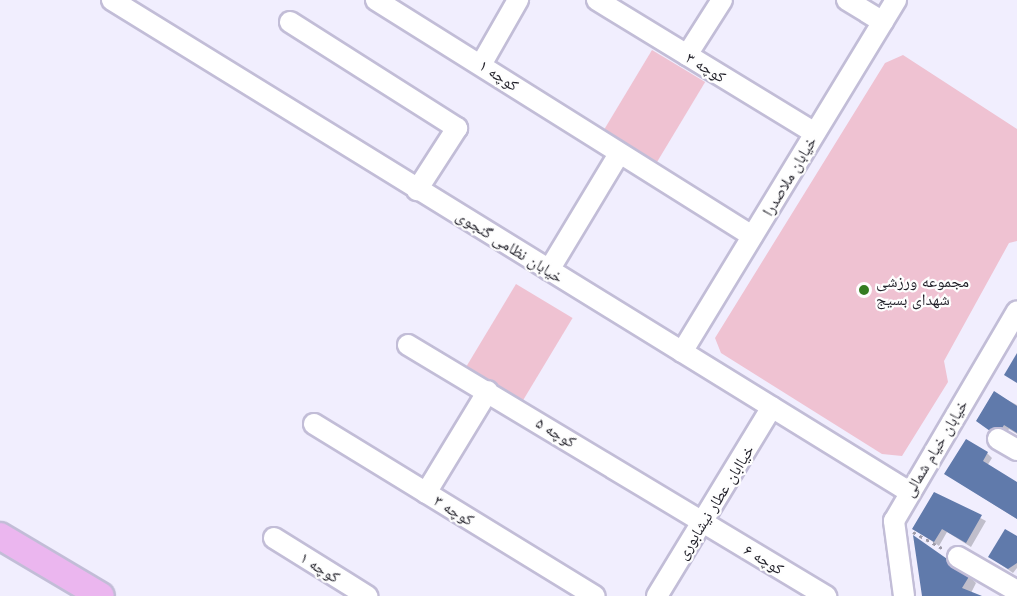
<!DOCTYPE html>
<meta charset="utf-8">
<style>
body{margin:0}
#map{position:relative;width:1017px;height:596px;overflow:hidden;background:#f1eefe;font-family:Quicksand,"Noto Naskh Arabic",sans-serif}
div>[style]{position:absolute}
[style*='--x']{left:calc(var(--x)*1px);top:calc(var(--y)*1px);width:calc(var(--w)*1px);rotate:calc(var(--a)*1deg)}
.green>*{inset:0;background:#efc2d2;transform-origin:0 0}
.shadow>*{inset:0;background:#0003}
.building>*{inset:0;background:#607aab}
.path>*{height:3px;margin-top:-1.5px;transform-origin:0;background:repeating-linear-gradient(90deg,#9e9ba9 0 3px,transparent 0 7.5px)}
.roads{filter:drop-shadow(2px 0 #c2bdd7) drop-shadow(-2px 0 #c2bdd7) drop-shadow(0 2px #c2bdd7) drop-shadow(0 -2px #c2bdd7)}
.minor>*{height:20px;margin:-10px;padding:0 10px;transform-origin:10px;border-radius:10px;background:#fff}
.major>*{height:26px;margin:-13px;padding:0 13px;transform-origin:13px;border-radius:13px;background:#ebb6ef}
.dots>*{width:16px;height:16px;translate:-50% -50%;box-sizing:border-box;border:3px solid #fefefe;border-radius:50%}
span{translate:-50% -50%;white-space:nowrap;text-align:center;line-height:1.15;-webkit-text-stroke:4.5px #fefefe;paint-order:stroke}
.street-label{font-size:16px;color:#1f1e27}
.poi-label{font-size:16px;color:#1f1e27}
.left{translate:0 -50%;text-align:left}
</style>
<div id="map">
<div class="green">
<div style="left:652px;top:50px;width:62px;height:94px;rotate:31deg"></div>
<div style="clip-path:polygon(903px 55px,1017px 129px,1017px 241px,1009px 243px,944px 361px,948px 382px,902px 456px,882px 454px,721px 353px,715px 338px,885px 63px)"></div>
<div style="left:516px;top:284px;width:66px;height:99px;rotate:31deg"></div>
</div>
<div class="shadow">
<div style="clip-path:polygon(994px 393px,1017px 405px,1017px 434px,1009px 429px,1003px 439px,978px 421px)"></div>
<div style="clip-path:polygon(987px 453px,992px 458px,987px 466px,1017px 485px,1017px 519px,958px 482px)"></div>
<div style="clip-path:polygon(935px 494px,986px 521px,971px 547px,947px 532px,939px 546px,914px 529px)"></div>
<div style="clip-path:polygon(1017px 538px,1017px 568px,1013px 573px,990px 557px)"></div>
<div style="clip-path:polygon(969px 576px,976px 583px,971px 593px,978px 596px,926px 596px)"></div>
</div>
<div class="building">
<div style="clip-path:polygon(1017px 353px,1017px 383px,1004px 375px)"></div>
<div style="clip-path:polygon(994px 391px,1017px 406px,1017px 433px,1004px 425px,997px 436px,976px 421px)"></div>
<div style="clip-path:polygon(966px 439px,988px 452px,983px 461px,1017px 482px,1017px 519px,944px 474px)"></div>
<div style="clip-path:polygon(934px 492px,982px 515px,966px 543px,942px 529px,934px 542px,912px 529px)"></div>
<div style="clip-path:polygon(1005px 529px,1017px 536px,1017px 563px,1008px 569px,988px 557px)"></div>
<div style="clip-path:polygon(913px 535px,970px 575px,962px 588px,982px 596px,922px 596px)"></div>
</div>
<div class="path">
<div style="--x:913;--y:532;--w:35;--a:29"></div>
</div>
<div class="roads">
<div class="minor">
<div style="--x:112;--y:0;--w:935;--a:31.67"></div>
<div style="--x:376;--y:0;--w:444;--a:32.1"></div>
<div style="--x:597;--y:0;--w:255;--a:31.4"></div>
<div style="--x:847;--y:0;--w:42;--a:31.4"></div>
<div style="--x:290;--y:22;--w:198;--a:32.4"></div>
<div style="--x:457;--y:128;--w:74;--a:122.8"></div>
<div style="--x:687;--y:55;--w:65;--a:-57.5"></div>
<div style="--x:482;--y:63;--w:73;--a:-60.3"></div>
<div style="--x:549;--y:270;--w:135;--a:-58.9"></div>
<div style="--x:408;--y:345;--w:488;--a:31"></div>
<div style="--x:682;--y:352;--w:412;--a:-58.7"></div>
<div style="--x:314;--y:424;--w:329;--a:31.5"></div>
<div style="--x:998;--y:439;--w:22;--a:30"></div>
<div style="--x:426;--y:493;--w:119;--a:-58.7"></div>
<div style="--x:274;--y:538;--w:110;--a:31.9"></div>
<div style="--x:958;--y:557;--w:68;--a:30"></div>
<div style="--x:657;--y:596;--w:221;--a:-58.7"></div>
<div style="--x:904;--y:596;--w:76;--a:-97.6"></div>
<div style="--x:894;--y:521;--w:243;--a:-59.6"></div>
</div>
<div class="major">
<div style="--x:0;--y:536;--w:117;--a:30.7"></div>
</div>
</div>
<div class="dots">
<div style="left:864px;top:290px;background:#347c21"></div>
</div>
<div class="street-label">
<span style="left:706px;top:67px;rotate:31deg">کوچه ۳</span>
<span style="left:499px;top:75px;rotate:33deg">کوچه ۱</span>
<span style="left:789px;top:176px;rotate:-59deg">خیابان ملاصدرا</span>
<span style="left:510px;top:246px;rotate:32deg">خیابان نظامی گنجوی</span>
<span style="left:556px;top:432px;rotate:31deg">کوچه ۵</span>
<span style="left:935px;top:448px;rotate:-59deg">خیابان خیام شمالی</span>
<span style="left:715px;top:502px;rotate:-58deg">خیاابان عطار نیشابوری</span>
<span style="left:454px;top:510px;rotate:31deg">کوچه ۳</span>
<span style="left:764px;top:559px;rotate:31deg">کوچه ۶</span>
<span style="left:320px;top:567px;rotate:32deg">کوچه ۱</span>
</div>
<div class="poi-label">
<span class="left" style="left:876px;top:290px">مجموعه ورزشی<br>شهدای بسیج</span>
</div>
</div>
